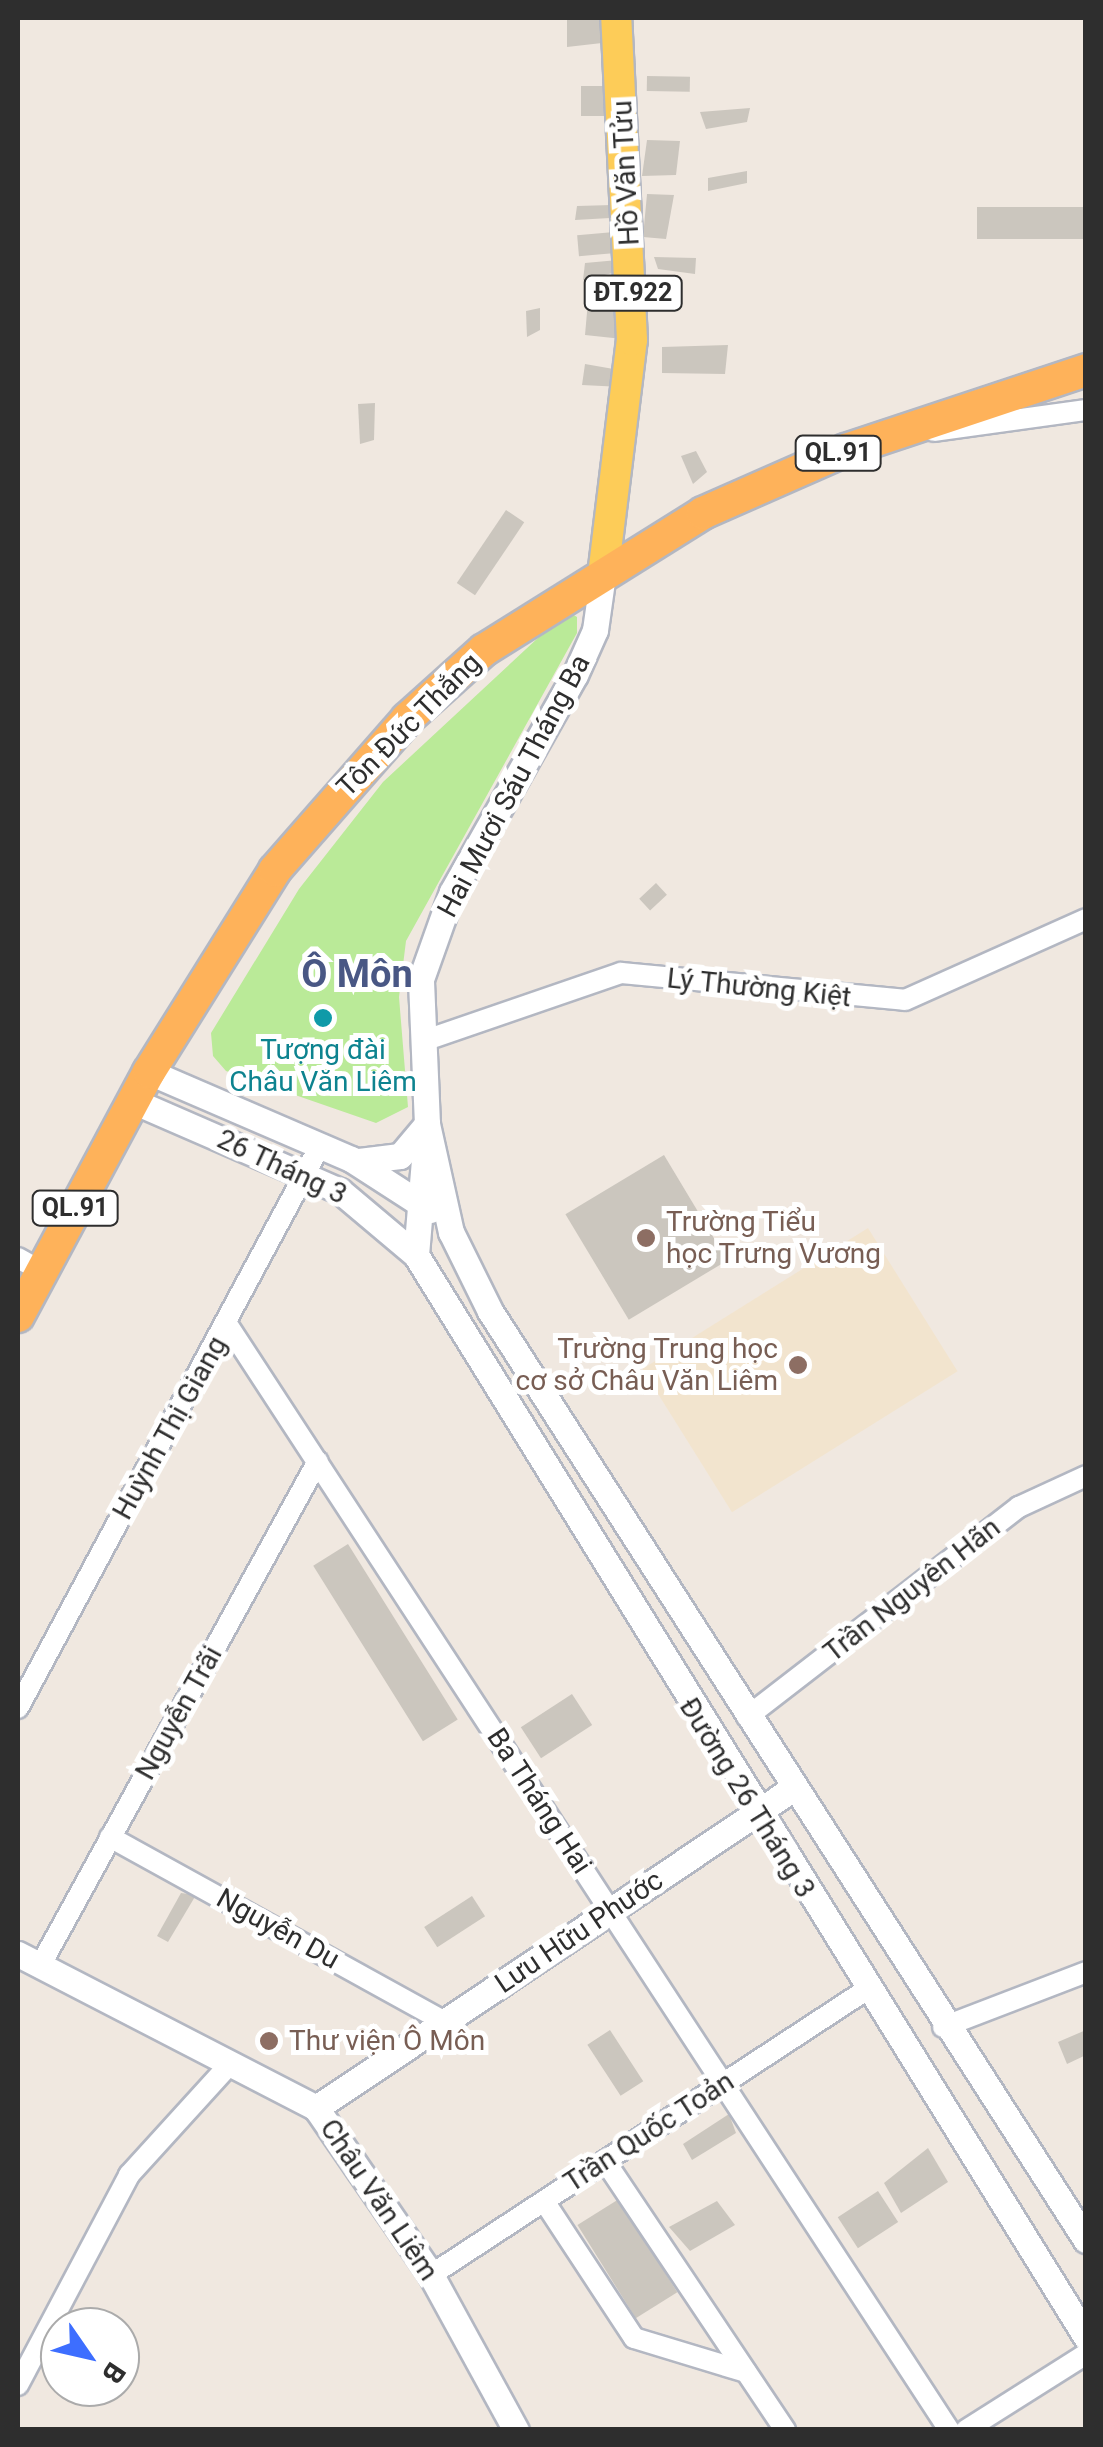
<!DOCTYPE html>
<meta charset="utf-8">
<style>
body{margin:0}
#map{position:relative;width:1103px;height:2447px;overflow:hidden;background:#f0e8e0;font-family:Roboto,sans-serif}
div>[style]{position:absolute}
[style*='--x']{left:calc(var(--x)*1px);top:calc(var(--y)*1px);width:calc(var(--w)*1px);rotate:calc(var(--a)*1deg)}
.education>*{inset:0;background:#f2e4ce;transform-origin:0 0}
.green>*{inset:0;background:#baea98}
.building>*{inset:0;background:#cbc6be;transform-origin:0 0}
.roads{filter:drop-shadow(2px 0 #b3b7c2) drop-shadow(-2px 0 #b3b7c2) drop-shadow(0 2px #b3b7c2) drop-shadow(0 -2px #b3b7c2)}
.minor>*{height:20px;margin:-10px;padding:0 10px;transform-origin:10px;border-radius:10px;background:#fff}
.tertiary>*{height:25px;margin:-12.5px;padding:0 12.5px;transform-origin:12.5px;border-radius:12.5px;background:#fff}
.primary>*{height:30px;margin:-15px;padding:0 15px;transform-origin:15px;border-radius:15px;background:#fdcc58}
.trunk>*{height:32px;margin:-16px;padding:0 16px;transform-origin:16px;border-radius:16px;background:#feb25a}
.dots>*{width:28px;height:28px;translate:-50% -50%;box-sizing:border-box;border:5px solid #fff;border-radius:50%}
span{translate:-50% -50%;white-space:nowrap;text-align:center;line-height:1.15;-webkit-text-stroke:10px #fff;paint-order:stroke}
.shield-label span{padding:2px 8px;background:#fff;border:2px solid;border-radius:8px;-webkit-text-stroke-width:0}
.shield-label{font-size:25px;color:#2e2e2e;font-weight:700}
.street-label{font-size:28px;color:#2e2e2e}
.culture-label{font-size:28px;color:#0d838f}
.education-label{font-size:28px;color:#785e54}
.left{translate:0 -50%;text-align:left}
.right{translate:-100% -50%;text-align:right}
.district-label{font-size:38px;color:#495784;font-weight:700}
.frame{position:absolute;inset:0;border:20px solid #2e2e2e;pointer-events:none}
.north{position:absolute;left:40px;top:2307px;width:100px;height:100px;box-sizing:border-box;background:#fff;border:2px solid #ababab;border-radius:50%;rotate:124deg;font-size:28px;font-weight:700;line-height:40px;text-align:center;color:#2e2e2e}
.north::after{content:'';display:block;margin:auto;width:35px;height:45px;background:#3d6eff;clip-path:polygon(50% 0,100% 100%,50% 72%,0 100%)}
</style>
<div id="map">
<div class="education">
<div style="left:868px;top:1228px;width:169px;height:266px;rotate:58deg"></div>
</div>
<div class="green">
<div style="clip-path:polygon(567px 611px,577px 617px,577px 633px,406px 941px,399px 997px,408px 1107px,376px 1123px,226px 1071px,213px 1056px,211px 1033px,299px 889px,383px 782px)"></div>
</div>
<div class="building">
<div style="clip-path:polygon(567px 18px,601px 18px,602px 43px,567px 47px)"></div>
<div style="left:647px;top:76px;width:43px;height:15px;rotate:1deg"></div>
<div style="left:581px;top:86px;width:25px;height:30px"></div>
<div style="clip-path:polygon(750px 108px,747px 122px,706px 129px,700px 112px)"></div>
<div style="clip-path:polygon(647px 140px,680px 141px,676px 175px,642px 176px)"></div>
<div style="clip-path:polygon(747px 171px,747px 183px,708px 191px,708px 178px)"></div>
<div style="clip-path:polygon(647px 194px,674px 195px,666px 239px,643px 237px)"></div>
<div style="clip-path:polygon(612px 205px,610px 218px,575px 220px,577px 206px)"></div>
<div style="left:1086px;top:207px;width:32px;height:109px;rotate:90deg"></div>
<div style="left:614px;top:232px;width:21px;height:37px;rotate:85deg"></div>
<div style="clip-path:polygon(654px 257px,696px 258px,695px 274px,658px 269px)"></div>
<div style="clip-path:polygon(618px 260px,617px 272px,583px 280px,585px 263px)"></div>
<div style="clip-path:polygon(633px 298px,632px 340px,585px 335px,588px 301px)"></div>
<div style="clip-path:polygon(540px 308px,540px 330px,527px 337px,526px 311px)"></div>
<div style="clip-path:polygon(728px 345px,725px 374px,662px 373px,662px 347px)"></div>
<div style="clip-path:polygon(585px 364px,625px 371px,622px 387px,582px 385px)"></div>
<div style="clip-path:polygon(375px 403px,374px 440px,360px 444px,358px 404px)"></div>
<div style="clip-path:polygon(696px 451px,707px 472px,693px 484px,681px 456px)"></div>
<div style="left:506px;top:510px;width:22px;height:88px;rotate:34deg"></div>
<div style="left:656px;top:883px;width:16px;height:23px;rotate:47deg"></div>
<div style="left:664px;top:1155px;width:123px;height:115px;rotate:59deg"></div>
<div style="left:348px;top:1544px;width:207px;height:41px;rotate:58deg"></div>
<div style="left:572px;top:1694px;width:37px;height:61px;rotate:57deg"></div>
<div style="clip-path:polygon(181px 1893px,196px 1895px,168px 1942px,157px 1936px)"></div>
<div style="left:472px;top:1896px;width:24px;height:57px;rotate:57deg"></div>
<div style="left:610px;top:2030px;width:61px;height:27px;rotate:57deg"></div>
<div style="clip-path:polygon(1086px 2030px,1086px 2055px,1067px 2064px,1058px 2042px)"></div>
<div style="clip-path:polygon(729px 2114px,736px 2133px,692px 2160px,683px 2144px)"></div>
<div style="clip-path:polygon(928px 2148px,948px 2182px,901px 2213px,884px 2183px)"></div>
<div style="left:878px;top:2191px;width:37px;height:48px;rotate:57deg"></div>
<div style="left:619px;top:2199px;width:110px;height:49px;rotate:58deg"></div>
<div style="clip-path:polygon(717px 2201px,735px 2225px,690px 2251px,669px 2227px)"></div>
</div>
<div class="roads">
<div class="minor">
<div style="--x:934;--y:431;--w:153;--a:-7.9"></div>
<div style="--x:426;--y:1040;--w:206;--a:-19"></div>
<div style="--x:621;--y:973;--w:285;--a:5.4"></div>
<div style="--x:905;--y:1000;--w:198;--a:-24.1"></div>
<div style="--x:18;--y:1258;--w:26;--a:29"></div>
<div style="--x:227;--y:1324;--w:1321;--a:56.86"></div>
<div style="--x:18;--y:1708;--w:638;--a:-61.75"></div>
<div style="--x:747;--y:1717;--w:344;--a:-37.7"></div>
<div style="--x:1019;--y:1507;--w:74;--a:-24.8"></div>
<div style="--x:110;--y:1837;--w:383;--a:28.9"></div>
<div style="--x:40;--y:1966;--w:576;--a:-61.17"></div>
<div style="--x:943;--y:2027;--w:153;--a:-21"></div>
<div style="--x:605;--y:2161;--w:324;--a:56.2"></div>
<div style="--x:544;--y:2201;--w:164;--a:56.7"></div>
<div style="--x:634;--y:2338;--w:117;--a:16.9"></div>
<div style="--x:431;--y:2275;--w:520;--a:-33.23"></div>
<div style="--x:18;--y:2385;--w:238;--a:-62.1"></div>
<div style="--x:129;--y:2175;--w:150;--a:-47.7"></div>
<div style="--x:966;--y:2430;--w:142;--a:-32.3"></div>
</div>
<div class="tertiary">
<div style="--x:149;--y:1072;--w:220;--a:23.3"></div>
<div style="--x:351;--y:1159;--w:94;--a:32.8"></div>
<div style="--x:133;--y:1101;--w:226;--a:23.5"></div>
<div style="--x:340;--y:1191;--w:99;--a:40.1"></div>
<div style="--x:416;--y:1255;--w:1273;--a:58.23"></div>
<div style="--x:427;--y:1124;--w:111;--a:77.5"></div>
<div style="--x:451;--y:1232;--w:88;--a:63.7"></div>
<div style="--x:490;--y:1311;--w:1104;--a:57.32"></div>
<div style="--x:359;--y:1161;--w:41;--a:-7"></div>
<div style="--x:400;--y:1156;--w:42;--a:-49.8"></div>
<div style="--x:416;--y:1255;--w:131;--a:-85.2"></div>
<div style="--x:427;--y:1124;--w:145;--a:-92.4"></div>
<div style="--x:421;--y:979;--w:92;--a:-70.4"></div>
<div style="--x:452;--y:892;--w:249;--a:-60.5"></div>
<div style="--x:575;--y:675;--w:49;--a:-66"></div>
<div style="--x:595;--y:630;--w:64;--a:-81.9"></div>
<div style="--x:18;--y:1954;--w:335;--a:27.3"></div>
<div style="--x:316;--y:2108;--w:203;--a:55.4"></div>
<div style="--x:431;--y:2275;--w:177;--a:61.3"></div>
<div style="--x:316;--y:2108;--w:573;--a:-33.83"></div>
</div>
<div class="primary">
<div style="--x:604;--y:567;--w:229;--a:-83"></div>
<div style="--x:632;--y:340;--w:322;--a:-92.8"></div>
</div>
<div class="trunk">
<div style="--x:18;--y:1316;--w:277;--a:-61.8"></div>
<div style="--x:149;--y:1072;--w:238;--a:-58"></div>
<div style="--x:275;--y:870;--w:201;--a:-48.8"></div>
<div style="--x:407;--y:719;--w:103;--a:-41.9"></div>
<div style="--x:484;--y:650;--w:258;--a:-32"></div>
<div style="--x:703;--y:513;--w:156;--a:-23.8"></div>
<div style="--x:846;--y:450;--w:253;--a:-18.4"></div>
</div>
</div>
<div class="dots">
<div style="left:323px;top:1018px;background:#0f9aa8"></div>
<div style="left:646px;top:1238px;background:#8d6e63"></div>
<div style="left:798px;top:1365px;background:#8d6e63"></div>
<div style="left:269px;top:2041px;background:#8d6e63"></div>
</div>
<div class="shield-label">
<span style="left:633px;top:293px">ĐT.922</span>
<span style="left:838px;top:453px">QL.91</span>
<span style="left:75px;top:1208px">QL.91</span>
</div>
<div class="street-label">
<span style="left:626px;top:173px;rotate:-93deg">Hồ Văn Tửu</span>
<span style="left:409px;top:725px;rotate:-45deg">Tôn Đức Thắng</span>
<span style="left:514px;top:786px;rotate:-62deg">Hai Mươi Sáu Tháng Ba</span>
<span style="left:759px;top:988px;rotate:6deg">Lý Thường Kiệt</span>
<span style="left:282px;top:1167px;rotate:25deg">26 Tháng 3</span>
<span style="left:170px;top:1428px;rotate:-61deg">Huỳnh Thị Giang</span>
<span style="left:912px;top:1590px;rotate:-38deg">Trần Nguyên Hãn</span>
<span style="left:179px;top:1713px;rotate:-61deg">Nguyễn Trãi</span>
<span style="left:747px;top:1798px;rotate:58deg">Đường 26 Tháng 3</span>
<span style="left:539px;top:1801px;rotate:57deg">Ba Tháng Hai</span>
<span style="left:278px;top:1929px;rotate:29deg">Nguyễn Du</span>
<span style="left:579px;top:1932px;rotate:-34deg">Lưu Hữu Phước</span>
<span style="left:649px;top:2132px;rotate:-33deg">Trần Quốc Toản</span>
<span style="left:379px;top:2200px;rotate:56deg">Châu Văn Liêm</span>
</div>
<div class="culture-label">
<span style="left:323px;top:1066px">Tượng đài<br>Châu Văn Liêm</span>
</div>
<div class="education-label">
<span class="left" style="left:666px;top:1238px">Trường Tiểu<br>học Trưng Vương</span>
<span class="right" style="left:778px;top:1365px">Trường Trung học<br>cơ sở Châu Văn Liêm</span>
<span class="left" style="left:289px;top:2041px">Thư viện Ô Môn</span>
</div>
<div class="district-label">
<span style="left:357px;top:975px">Ô Môn</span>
</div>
<div class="frame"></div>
<div class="north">B</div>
</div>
